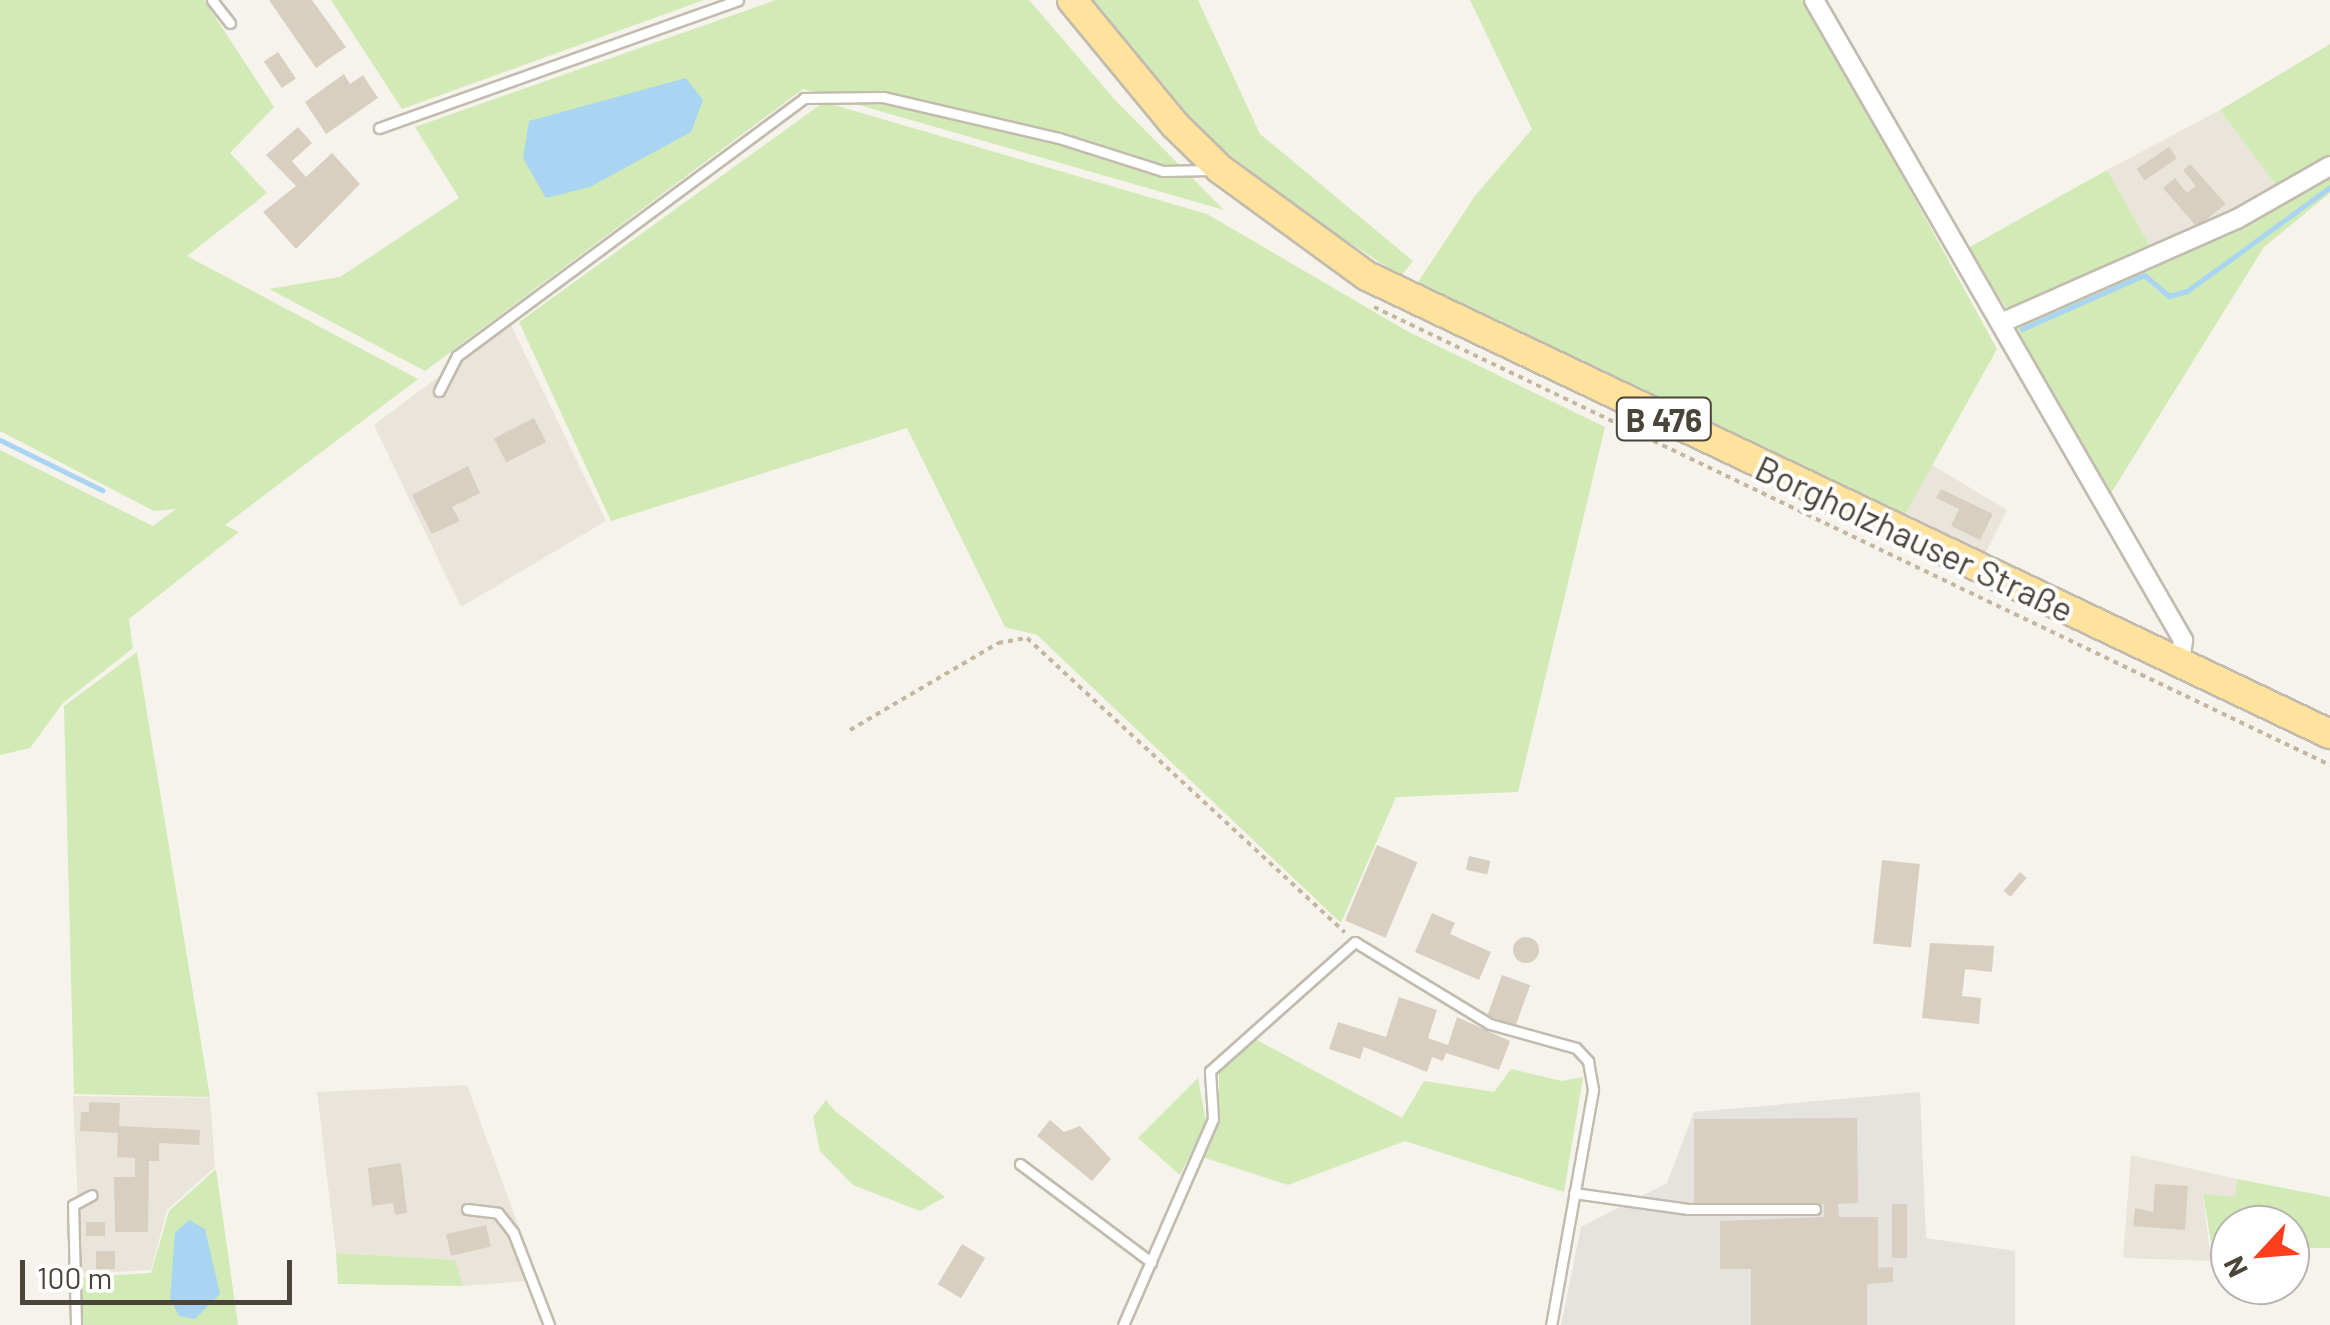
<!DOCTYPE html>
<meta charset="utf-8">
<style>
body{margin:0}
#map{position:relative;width:2330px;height:1325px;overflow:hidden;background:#f6f3ec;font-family:Barlow,sans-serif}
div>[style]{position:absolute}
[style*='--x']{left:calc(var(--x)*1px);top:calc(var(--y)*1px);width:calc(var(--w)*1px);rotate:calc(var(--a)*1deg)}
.residential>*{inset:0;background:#eae5da}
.industrial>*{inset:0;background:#e6e2dd}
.green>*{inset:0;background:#d2eab5}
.water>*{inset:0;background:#a9d4f2}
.stream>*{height:5px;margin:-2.5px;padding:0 2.5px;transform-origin:2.5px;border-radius:2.5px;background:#a9d4f2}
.building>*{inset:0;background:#d8cfc1;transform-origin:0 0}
.round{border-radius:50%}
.path>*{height:4px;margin-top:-2px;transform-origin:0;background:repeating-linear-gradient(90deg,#c4b79f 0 5px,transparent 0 10px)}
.roads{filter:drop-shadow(2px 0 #c2bbae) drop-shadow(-2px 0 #c2bbae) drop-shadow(0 2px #c2bbae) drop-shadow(0 -2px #c2bbae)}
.service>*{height:9px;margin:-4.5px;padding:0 4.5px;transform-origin:4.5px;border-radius:4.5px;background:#fff}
.minor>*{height:18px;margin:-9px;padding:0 9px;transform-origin:9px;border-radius:9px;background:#fff}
.primary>*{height:28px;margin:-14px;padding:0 14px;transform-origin:14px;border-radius:14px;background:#ffe39c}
span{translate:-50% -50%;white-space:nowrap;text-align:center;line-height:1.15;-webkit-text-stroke:8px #fff;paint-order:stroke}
.shield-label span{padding:2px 8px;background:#fff;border:2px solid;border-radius:8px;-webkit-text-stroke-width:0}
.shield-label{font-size:32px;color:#4b4439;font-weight:700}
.street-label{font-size:35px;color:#4b4439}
.north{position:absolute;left:2210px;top:1205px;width:100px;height:100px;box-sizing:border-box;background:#fff;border:2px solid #b7b4b0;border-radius:50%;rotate:244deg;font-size:28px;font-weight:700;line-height:40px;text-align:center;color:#4b4439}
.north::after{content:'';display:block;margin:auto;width:35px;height:45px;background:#fc3f1d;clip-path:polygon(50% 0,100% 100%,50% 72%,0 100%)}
.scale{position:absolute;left:20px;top:1260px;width:272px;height:45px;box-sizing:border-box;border:5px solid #4b4439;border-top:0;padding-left:12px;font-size:30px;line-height:35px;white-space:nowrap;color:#4b4439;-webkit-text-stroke:8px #fff;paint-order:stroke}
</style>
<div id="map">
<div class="residential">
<div style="clip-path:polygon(2220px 110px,2279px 189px,2208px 226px,2150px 246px,2107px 170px)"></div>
<div style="clip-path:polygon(510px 323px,606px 521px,461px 607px,374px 425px)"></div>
<div style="clip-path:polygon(1929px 463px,2007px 510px,1985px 554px,1904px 516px)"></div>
<div style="clip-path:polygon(467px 1085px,538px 1280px,463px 1286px,454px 1260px,336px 1253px,317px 1092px)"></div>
<div style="clip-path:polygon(73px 1096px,210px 1098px,215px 1167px,167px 1210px,151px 1270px,81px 1274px)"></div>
<div style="clip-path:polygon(2131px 1155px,2237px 1179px,2235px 1197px,2203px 1195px,2211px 1261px,2123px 1258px)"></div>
</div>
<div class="industrial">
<div style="clip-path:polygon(1920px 1092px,1926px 1238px,2015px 1251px,2015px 1325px,1561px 1325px,1581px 1227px,1667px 1183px,1694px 1112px)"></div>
</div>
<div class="green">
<div style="clip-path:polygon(0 0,204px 0,274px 107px,230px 153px,267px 193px,187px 256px,418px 379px,225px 525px,239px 532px,129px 619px,133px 648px,63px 703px,30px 748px,0 755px,0 450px,153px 526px,176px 509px,154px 511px,0 431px)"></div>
<div style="clip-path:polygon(331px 0,704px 0,402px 109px)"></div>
<div style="clip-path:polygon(776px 0,1029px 0,1116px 101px,1224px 210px,803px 89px,425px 371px,269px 289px,340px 277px,459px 198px,415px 127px)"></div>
<div style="clip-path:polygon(1093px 0,1198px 0,1260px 134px,1413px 261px,1401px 276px,1285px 201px,1203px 132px)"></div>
<div style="clip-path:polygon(1470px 0,1806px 0,1997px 349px,1904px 516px,1416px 285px,1475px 196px,1532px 129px)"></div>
<div style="clip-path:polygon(2330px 44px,2330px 157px,2279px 189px,2220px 110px)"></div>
<div style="clip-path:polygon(824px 102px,1207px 214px,1407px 331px,1605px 427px,1518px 792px,1396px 797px,1341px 923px,1037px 635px,1005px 627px,907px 428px,611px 521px,519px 322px)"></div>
<div style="clip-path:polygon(2107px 170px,2150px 246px,2008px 311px,1968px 248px)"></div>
<div style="clip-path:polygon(2330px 175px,2330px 193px,2264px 247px,2108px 498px,2015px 340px,2015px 323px,2253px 220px)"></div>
<div style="clip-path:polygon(137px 652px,210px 1097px,74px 1094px,64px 706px)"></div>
<div style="clip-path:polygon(1255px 1039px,1402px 1118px,1424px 1081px,1494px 1092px,1511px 1069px,1562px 1081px,1583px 1077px,1564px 1192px,1405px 1141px,1288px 1185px,1202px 1157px,1219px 1118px,1219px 1070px)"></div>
<div style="clip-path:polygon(1198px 1078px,1206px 1122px,1180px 1175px,1138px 1138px)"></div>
<div style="clip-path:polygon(826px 1100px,835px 1111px,945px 1197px,920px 1211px,853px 1185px,820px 1151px,813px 1117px)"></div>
<div style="clip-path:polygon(216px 1169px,238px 1325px,82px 1325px,80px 1277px,151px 1273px,169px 1211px)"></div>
<div style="clip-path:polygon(2237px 1179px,2330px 1197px,2330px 1248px,2290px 1248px,2290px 1225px,2230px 1225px,2230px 1248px,2212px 1248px,2203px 1194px,2235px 1197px)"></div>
<div style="clip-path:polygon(336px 1253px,455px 1260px,463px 1286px,338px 1284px)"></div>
</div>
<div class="water">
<div style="clip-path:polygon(686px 78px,703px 100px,691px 132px,590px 187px,546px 198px,523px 158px,529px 121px)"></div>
<div style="clip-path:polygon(189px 1220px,205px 1229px,220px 1294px,195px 1319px,179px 1316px,170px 1298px,175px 1233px)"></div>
</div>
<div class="stream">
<div style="--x:2022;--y:329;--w:133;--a:-23.9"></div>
<div style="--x:2144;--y:275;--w:33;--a:40"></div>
<div style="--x:2169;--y:296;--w:19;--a:-16"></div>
<div style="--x:2187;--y:291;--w:177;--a:-36"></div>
<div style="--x:0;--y:440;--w:114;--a:26.1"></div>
</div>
<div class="building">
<div style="clip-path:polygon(269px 0,312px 0,346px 47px,316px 68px)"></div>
<div style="left:278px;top:52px;width:32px;height:17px;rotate:56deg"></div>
<div style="clip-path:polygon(344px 74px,350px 84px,363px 75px,378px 98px,326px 134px,305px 102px)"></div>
<div style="clip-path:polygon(298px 127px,312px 143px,292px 161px,306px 177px,332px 153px,360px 184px,296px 249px,263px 212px,296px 186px,266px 155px)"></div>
<div style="left:2169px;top:147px;width:14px;height:39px;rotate:56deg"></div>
<div style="clip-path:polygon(2190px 164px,2226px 204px,2197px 227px,2163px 188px,2175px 178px,2187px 193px,2196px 186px,2183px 170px)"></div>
<div style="left:534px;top:418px;width:27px;height:45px;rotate:63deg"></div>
<div style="clip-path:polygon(468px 466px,480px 493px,452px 507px,460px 521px,432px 534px,412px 495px)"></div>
<div style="clip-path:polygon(1941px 489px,1993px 514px,1980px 540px,1951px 526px,1959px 509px,1936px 498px)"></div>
<div style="left:1377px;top:845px;width:44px;height:82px;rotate:23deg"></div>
<div style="left:1469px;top:856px;width:22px;height:14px;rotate:13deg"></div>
<div style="left:1882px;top:860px;width:38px;height:84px;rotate:6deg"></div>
<div style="left:2020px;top:872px;width:9px;height:25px;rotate:41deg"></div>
<div style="clip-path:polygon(1432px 913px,1455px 923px,1450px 934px,1491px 952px,1479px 980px,1415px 952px)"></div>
<div class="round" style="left:1513px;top:937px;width:26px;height:26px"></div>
<div style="clip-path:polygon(1930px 943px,1994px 946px,1992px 972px,1965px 969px,1962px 996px,1981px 998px,1979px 1024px,1922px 1018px)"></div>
<div style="left:1502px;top:975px;width:30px;height:43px;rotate:20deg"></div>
<div style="clip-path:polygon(1399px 997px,1437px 1010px,1428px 1038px,1448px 1045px,1457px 1017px,1510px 1041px,1499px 1070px,1446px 1053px,1443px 1061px,1432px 1057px,1427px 1072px,1364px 1047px,1360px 1059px,1329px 1049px,1338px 1022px,1386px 1037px)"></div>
<div style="clip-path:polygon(89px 1102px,120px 1103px,119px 1126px,200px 1130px,199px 1145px,159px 1143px,159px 1161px,149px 1161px,148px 1232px,115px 1232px,114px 1177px,135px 1177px,135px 1158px,117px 1157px,118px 1133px,80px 1131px,81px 1112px,89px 1112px)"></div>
<div style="clip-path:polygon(1857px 1118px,1858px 1203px,1838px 1204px,1839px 1217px,1878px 1217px,1878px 1268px,1893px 1267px,1893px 1282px,1867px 1284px,1867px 1325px,1751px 1325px,1751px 1269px,1720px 1269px,1720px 1221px,1824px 1217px,1824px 1204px,1694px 1204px,1694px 1119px)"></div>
<div style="clip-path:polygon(1050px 1120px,1064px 1132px,1080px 1126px,1111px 1159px,1092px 1181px,1037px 1136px)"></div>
<div style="clip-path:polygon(401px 1163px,407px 1213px,395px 1215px,393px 1203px,372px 1206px,368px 1168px)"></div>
<div style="clip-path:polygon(2155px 1184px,2188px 1186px,2185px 1230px,2133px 1226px,2135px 1208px,2153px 1212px)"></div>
<div style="left:1892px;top:1204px;width:15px;height:54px"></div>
<div style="left:86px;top:1222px;width:19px;height:14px"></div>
<div style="left:486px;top:1225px;width:22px;height:41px;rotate:77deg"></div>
<div style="left:962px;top:1244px;width:27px;height:47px;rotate:31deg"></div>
<div style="left:96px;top:1251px;width:19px;height:18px"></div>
</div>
<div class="path">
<div style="--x:1374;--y:307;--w:1060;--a:25.6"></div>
<div style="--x:850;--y:730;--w:172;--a:-30.4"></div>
<div style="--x:998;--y:643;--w:29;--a:-10"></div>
<div style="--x:1027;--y:638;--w:433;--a:42.8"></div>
</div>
<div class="roads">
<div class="service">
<div style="--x:212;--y:0;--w:29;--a:52"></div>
<div style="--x:379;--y:128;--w:381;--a:-19.6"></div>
<div style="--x:439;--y:391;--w:39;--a:-63"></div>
<div style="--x:457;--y:356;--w:432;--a:-36.6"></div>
<div style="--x:804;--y:98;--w:79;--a:-0.7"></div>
<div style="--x:883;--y:97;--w:181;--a:13.1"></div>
<div style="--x:1059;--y:138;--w:109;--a:17.6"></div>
<div style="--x:1163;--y:171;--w:46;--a:-1.2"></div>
<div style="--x:1020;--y:1164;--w:164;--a:36.8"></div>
<div style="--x:1574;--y:1193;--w:115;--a:8"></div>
<div style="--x:1688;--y:1209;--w:127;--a:0"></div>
<div style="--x:467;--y:1209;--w:31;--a:7"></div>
<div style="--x:498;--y:1213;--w:24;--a:52"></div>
<div style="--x:513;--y:1232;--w:100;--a:68.8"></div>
<div style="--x:76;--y:1325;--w:120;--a:-91.4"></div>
<div style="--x:73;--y:1205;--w:21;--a:-28"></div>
<div style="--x:1123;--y:1325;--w:225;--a:-66.4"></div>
<div style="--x:1213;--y:1119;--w:48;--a:-93.6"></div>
<div style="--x:1210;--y:1071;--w:194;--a:-41.7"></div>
<div style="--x:1355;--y:942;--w:158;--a:31.3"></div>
<div style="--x:1490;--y:1024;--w:89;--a:15.6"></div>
<div style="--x:1576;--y:1048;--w:18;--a:47"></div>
<div style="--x:1588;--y:1061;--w:29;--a:80"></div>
<div style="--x:1593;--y:1090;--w:239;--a:100.1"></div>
</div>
<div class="minor">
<div style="--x:1814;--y:0;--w:739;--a:60.03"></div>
<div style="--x:2183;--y:640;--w:23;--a:97"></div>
<div style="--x:2001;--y:323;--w:258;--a:-23.8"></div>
<div style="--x:2237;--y:219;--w:107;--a:-29.7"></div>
</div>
<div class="primary">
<div style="--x:1072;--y:0;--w:162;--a:50.5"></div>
<div style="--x:1175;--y:125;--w:63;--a:44.4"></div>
<div style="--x:1220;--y:169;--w:182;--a:36.1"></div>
<div style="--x:1367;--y:276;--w:1066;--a:25.44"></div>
</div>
</div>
<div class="shield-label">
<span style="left:1664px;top:419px">B 476</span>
</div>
<div class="street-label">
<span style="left:1915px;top:538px;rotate:25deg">Borgholzhauser Straße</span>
</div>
<div class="north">N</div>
<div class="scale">100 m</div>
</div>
